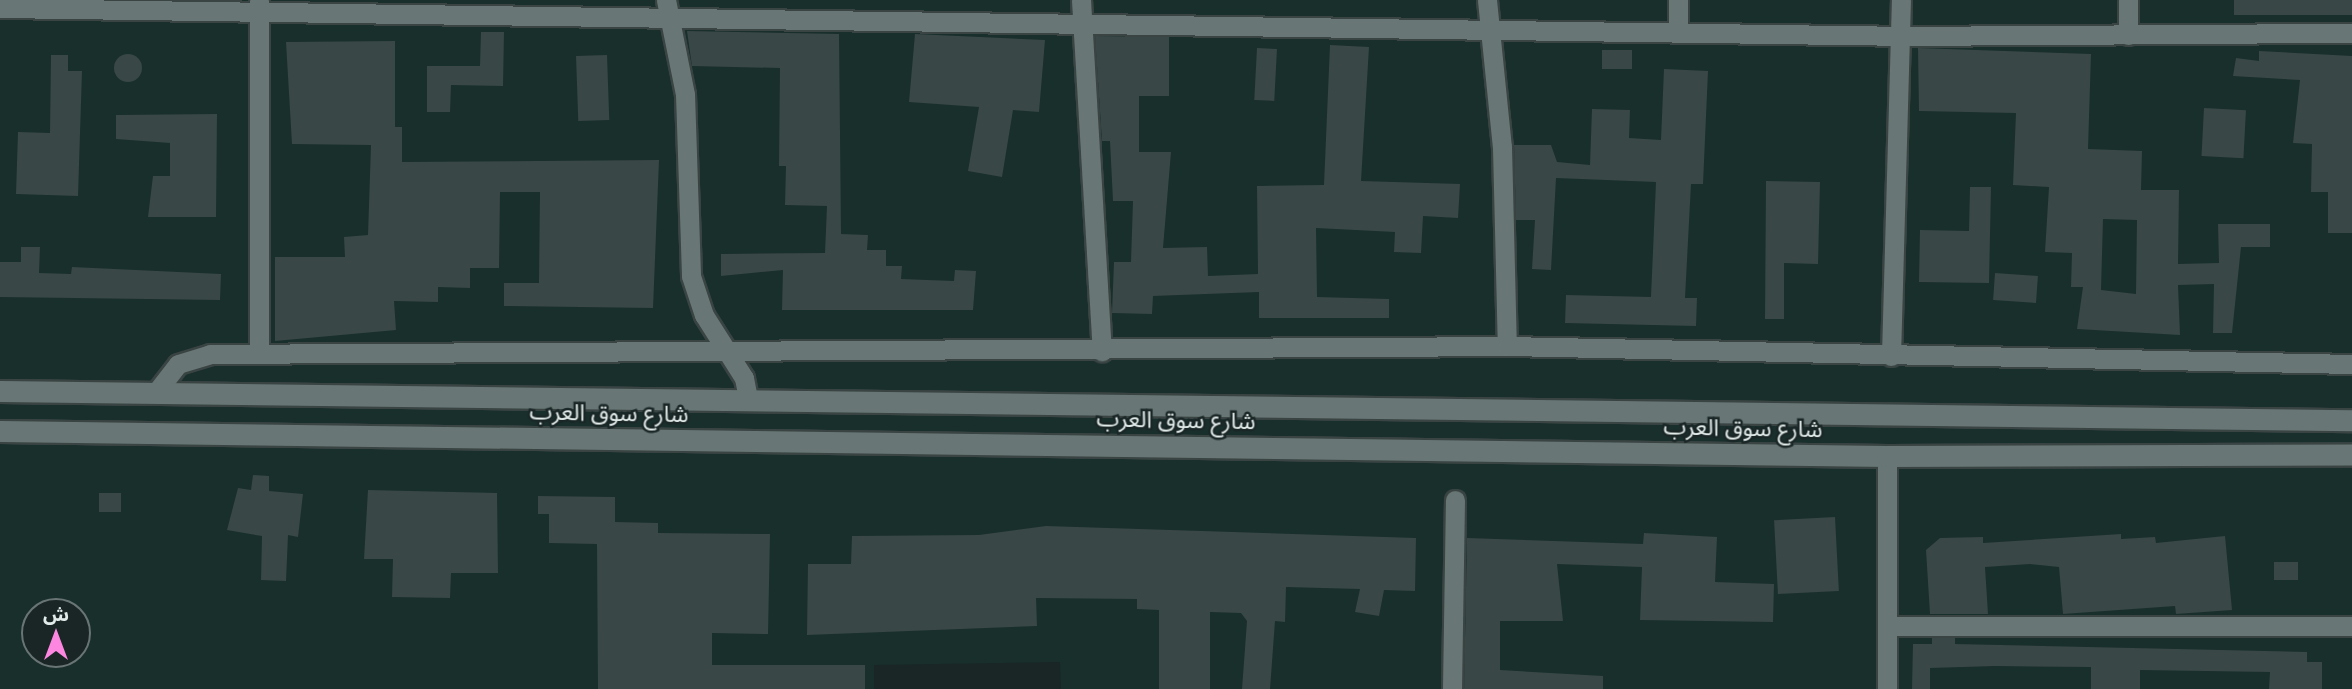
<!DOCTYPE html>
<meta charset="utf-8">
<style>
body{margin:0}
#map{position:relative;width:2352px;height:689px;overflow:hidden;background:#192625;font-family:Lora,"Noto Sans Arabic",serif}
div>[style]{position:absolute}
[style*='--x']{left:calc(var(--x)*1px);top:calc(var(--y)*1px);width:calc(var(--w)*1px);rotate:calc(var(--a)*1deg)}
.built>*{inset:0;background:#192f2c}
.building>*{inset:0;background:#394746;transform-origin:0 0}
.round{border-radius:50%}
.roads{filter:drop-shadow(2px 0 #394443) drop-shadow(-2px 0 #394443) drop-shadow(0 2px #394443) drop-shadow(0 -2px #394443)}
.street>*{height:19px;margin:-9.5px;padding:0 9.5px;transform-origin:9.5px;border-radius:9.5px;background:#687775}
.secondary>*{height:21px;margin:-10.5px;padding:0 10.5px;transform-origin:10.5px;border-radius:10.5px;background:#687775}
span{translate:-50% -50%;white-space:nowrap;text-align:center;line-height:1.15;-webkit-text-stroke:5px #192625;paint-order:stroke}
.street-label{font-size:23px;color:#e2ebea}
.north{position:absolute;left:21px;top:598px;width:70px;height:70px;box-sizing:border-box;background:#192625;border:2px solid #697574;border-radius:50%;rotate:0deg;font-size:19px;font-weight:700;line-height:28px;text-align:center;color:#e2ebea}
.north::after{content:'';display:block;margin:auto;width:24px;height:32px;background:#fd86e1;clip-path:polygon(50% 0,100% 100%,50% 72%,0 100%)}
</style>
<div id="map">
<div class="built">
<div style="clip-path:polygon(evenodd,0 0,2352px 0,2352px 689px,1061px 689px,1060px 662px,874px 665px,874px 689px,0 689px,0 0,35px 612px,77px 612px,77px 654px,35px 654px,35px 612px)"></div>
</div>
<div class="building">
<div style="left:2234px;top:0;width:118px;height:15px"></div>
<div style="clip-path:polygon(687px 31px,839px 34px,841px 234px,868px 235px,867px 250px,886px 250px,886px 266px,902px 266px,901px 279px,954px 281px,955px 270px,976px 271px,973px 310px,782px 310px,783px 270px,721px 276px,721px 254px,825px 253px,827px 206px,785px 205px,786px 166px,779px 166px,780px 68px,692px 66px)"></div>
<div style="clip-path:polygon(481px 32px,504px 32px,503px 86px,451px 85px,450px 112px,427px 112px,427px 66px,480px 66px)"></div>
<div style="clip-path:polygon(915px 34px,1045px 40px,1039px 112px,1013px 110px,1002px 177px,968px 171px,979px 107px,909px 102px)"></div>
<div style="clip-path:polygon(1095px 36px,1169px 37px,1169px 96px,1139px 96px,1139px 152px,1171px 152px,1163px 248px,1207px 247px,1208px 276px,1258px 274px,1257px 186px,1324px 185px,1330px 45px,1369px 47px,1361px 181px,1460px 184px,1458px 218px,1423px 216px,1421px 253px,1394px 252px,1395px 232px,1316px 228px,1317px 297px,1389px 299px,1389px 318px,1259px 318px,1259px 292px,1153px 296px,1152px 314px,1112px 313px,1114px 262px,1131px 262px,1133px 201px,1113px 201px,1110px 141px,1102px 141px)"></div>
<div style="clip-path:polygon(395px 41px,395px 127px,402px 127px,402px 162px,659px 160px,653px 308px,504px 306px,504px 283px,539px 283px,540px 192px,500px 192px,499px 268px,470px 268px,470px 288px,438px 287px,438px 302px,394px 301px,396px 330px,275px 341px,275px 257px,345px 257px,344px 237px,368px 235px,371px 145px,292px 144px,286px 42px)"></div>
<div style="left:1257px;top:48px;width:20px;height:52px;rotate:3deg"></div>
<div style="clip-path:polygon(evenodd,1918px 48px,2091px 54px,2088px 149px,2142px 151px,2141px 190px,2179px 190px,2178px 264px,2219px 263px,2218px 224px,2270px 224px,2270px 247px,2241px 247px,2232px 333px,2213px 333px,2214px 284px,2178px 285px,2180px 335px,2077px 329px,2083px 287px,2071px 287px,2072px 253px,2045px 252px,2049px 187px,2013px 185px,2016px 113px,1919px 111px,1918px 48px,2103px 219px,2137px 220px,2136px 294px,2101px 290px,2103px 219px)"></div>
<div style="left:1602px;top:50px;width:30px;height:19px"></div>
<div style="clip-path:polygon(2259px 51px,2352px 56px,2352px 233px,2328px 233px,2328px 192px,2311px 192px,2312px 144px,2293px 143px,2300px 80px,2233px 76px,2236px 58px,2259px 61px)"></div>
<div class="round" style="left:114px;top:54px;width:28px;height:28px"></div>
<div style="clip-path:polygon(51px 55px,68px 55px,68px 71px,82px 71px,78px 196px,16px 194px,18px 132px,50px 133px)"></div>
<div style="left:607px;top:55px;width:65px;height:31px;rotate:88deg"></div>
<div style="clip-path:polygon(1664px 69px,1708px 71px,1703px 184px,1691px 184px,1685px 298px,1697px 298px,1696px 326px,1565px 323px,1566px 295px,1651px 297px,1656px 182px,1556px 178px,1551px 270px,1532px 269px,1535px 220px,1516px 220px,1514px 145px,1551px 145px,1557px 162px,1590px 165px,1592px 109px,1630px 110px,1629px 138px,1661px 140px)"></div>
<div style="left:2204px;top:108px;width:42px;height:48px;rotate:3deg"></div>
<div style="clip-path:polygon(217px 114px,216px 217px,148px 217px,153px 176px,170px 176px,170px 143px,116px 139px,116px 115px)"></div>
<div style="clip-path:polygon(1766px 181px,1820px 182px,1818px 264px,1784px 263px,1784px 319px,1765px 319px)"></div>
<div style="clip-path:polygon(1970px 187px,1991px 187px,1989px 283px,1919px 282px,1920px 230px,1969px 231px)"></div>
<div style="clip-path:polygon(21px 247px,40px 247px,39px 273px,71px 274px,72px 267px,221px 274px,220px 300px,0 297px,0 262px,21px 262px)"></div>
<div style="left:1995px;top:273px;width:43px;height:27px;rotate:4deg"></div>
<div style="clip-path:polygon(253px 475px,269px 476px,269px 491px,303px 494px,298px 537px,288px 535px,286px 581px,261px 580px,262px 536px,227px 530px,238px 488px,251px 490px)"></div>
<div style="clip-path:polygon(368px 490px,497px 493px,498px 573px,451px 573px,450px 598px,392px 597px,393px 559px,364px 559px)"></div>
<div style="left:99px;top:493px;width:22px;height:19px"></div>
<div style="clip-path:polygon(538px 496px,615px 497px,615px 522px,658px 523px,658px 533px,770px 534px,768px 634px,712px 633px,712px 665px,865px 665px,865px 689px,598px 689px,597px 544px,549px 543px,549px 514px,538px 514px)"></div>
<div style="left:1835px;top:517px;width:74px;height:61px;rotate:87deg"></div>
<div style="clip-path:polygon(1046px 526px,1416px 538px,1415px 591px,1384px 590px,1379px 616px,1355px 612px,1360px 589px,1286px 587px,1285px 622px,1275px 621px,1270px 689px,1242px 689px,1247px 621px,1241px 613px,1210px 612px,1210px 689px,1159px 689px,1159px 610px,1137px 609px,1137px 599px,1036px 598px,1037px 626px,807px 635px,808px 564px,851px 564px,852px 536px,979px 535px)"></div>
<div style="clip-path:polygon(1644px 533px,1717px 537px,1715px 582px,1774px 584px,1773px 622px,1640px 620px,1642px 567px,1557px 564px,1563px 621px,1500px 621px,1500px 670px,1603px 676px,1603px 689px,1464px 689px,1467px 538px,1643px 544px)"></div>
<div style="clip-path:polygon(2121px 534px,2121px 539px,2155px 537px,2156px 543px,2225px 536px,2232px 610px,2176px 614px,2175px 606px,2063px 614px,2059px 567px,2030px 564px,1985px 567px,1988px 614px,1930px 614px,1926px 550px,1940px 538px,1983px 537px,1983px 543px)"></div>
<div style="left:2274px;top:562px;width:24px;height:18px"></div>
<div style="clip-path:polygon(1932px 638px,1955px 638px,1955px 644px,2307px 652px,2307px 662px,2322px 662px,2322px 689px,2269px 689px,2270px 672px,2140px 670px,2140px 689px,2091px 689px,2091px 667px,1995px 666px,1930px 668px,1930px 689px,1912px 689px,1913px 644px,1932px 644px)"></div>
</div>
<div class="roads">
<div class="street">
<div style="--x:666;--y:0;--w:96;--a:78.6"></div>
<div style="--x:685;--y:94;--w:182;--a:88.1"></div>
<div style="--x:691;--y:276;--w:41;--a:71.6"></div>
<div style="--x:704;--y:315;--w:75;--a:57.6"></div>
<div style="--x:744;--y:378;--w:21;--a:79"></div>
<div style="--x:1081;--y:0;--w:352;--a:86.6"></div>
<div style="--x:1487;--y:0;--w:148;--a:84.2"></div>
<div style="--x:1502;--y:147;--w:199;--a:88.6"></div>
<div style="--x:2128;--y:0;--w:35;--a:90"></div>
<div style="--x:259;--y:1;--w:353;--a:90"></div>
<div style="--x:0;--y:8;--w:1900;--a:0.84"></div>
<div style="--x:1900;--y:36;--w:452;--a:-0.4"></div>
<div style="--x:1678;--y:31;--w:31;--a:-90"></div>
<div style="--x:1891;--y:356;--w:356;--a:-88.4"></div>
<div style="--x:157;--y:391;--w:34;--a:-52"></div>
<div style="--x:178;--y:364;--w:34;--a:-17"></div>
<div style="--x:210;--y:354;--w:1297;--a:-0.35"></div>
<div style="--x:1507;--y:346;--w:845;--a:1.22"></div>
<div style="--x:1887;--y:626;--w:465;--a:0"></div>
<div style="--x:1452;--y:689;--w:189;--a:-89.1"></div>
<div style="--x:1887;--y:689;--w:233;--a:-90"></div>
</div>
<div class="secondary">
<div style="--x:0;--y:391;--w:2352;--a:0.71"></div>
<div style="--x:0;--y:431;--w:1887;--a:0.76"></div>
<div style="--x:1887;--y:456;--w:465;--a:-0.2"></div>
</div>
</div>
<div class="street-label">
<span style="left:609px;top:413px;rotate:1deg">شارع سوق العرب</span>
<span style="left:1176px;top:420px;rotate:1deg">شارع سوق العرب</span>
<span style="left:1743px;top:428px;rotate:1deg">شارع سوق العرب</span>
</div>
<div class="north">ش</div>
</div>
